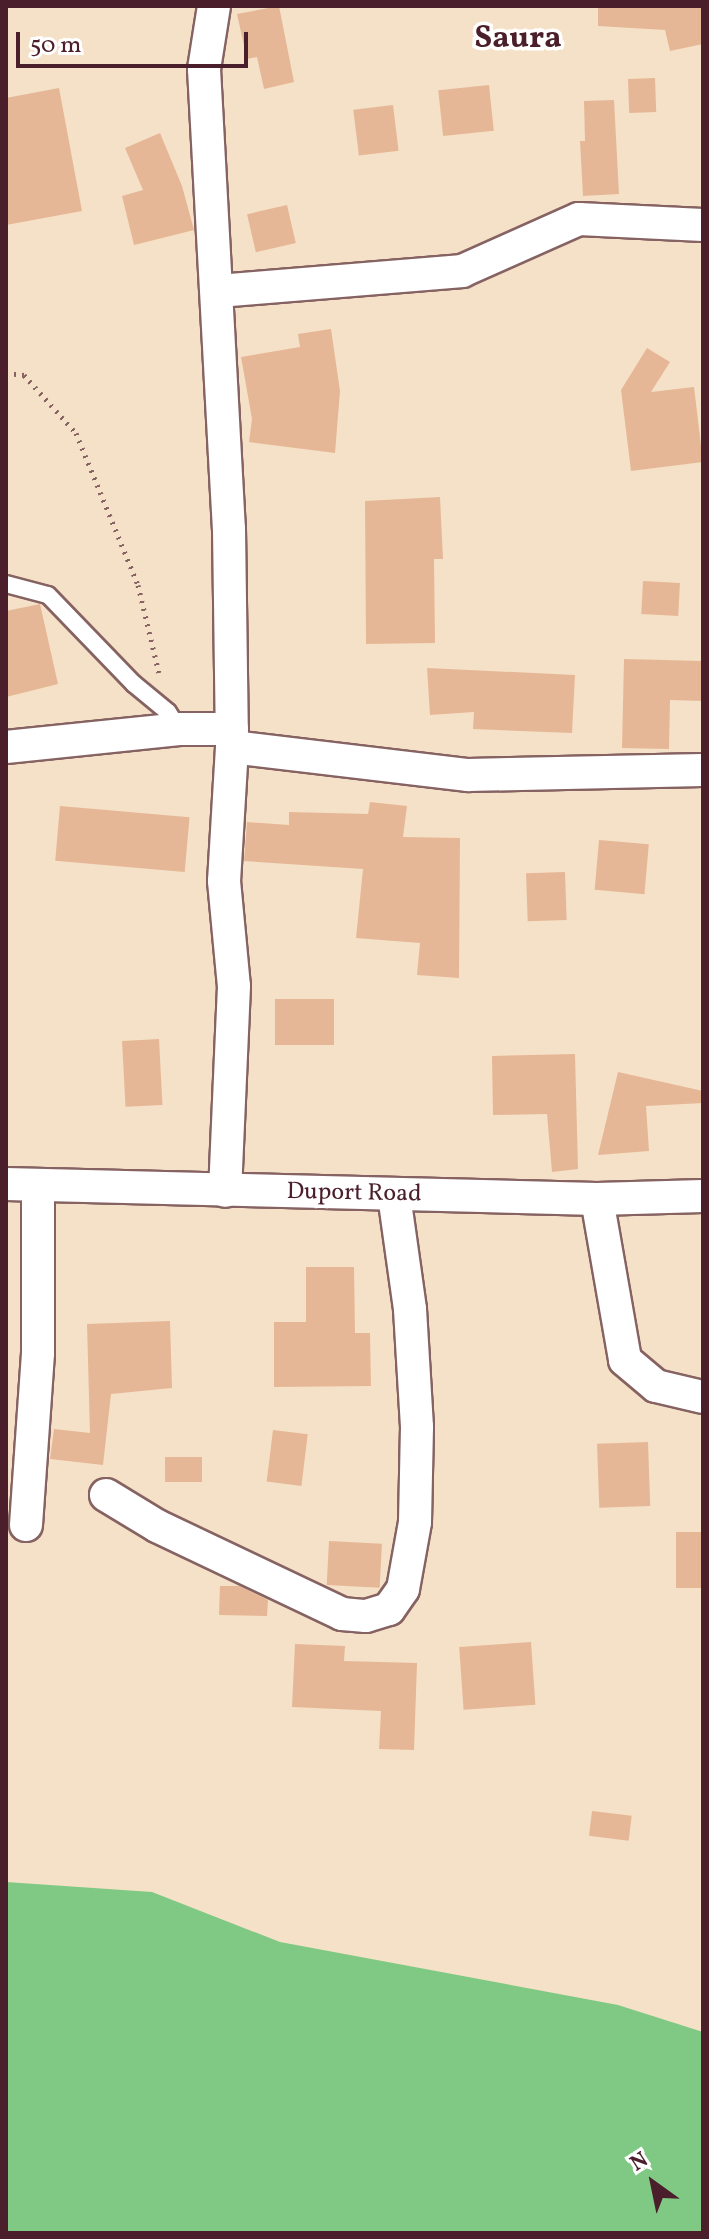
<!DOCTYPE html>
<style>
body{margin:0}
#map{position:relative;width:709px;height:2239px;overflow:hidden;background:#f5e1c7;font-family:Vollkorn,serif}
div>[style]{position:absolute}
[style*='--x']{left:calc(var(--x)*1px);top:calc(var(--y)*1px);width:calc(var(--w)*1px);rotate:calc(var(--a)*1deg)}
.green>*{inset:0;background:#80c985}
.building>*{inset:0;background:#e6b796;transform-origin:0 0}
.path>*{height:5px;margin-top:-2.5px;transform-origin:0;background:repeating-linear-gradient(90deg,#866362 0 2px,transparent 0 8px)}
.roads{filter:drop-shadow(2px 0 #866362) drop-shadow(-2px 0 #866362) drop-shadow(0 2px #866362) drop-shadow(0 -2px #866362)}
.lane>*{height:16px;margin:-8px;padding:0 8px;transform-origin:8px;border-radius:8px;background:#fff}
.street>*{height:32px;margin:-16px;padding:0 16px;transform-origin:16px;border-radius:16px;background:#fff}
span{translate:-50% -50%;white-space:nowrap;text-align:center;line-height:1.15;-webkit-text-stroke:7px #fff;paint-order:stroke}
.street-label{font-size:24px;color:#4a1f2b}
.district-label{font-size:32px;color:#4a1f2b;font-weight:700}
.frame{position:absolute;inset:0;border:8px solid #4a1f2b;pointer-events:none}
.north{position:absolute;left:613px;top:2143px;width:80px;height:80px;-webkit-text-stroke:6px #fff;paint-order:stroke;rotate:327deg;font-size:22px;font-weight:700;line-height:32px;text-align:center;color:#4a1f2b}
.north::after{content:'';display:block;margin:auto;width:28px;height:36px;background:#4a1f2b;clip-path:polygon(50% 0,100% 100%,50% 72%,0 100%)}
.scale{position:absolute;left:16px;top:32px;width:232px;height:36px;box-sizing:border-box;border:4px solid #4a1f2b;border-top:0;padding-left:10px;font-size:24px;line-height:28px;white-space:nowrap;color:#4a1f2b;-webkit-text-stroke:6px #fff;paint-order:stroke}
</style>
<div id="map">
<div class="green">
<div style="clip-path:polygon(6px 1882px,152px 1892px,280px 1942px,618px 2005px,703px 2032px,703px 2233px,6px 2233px)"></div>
</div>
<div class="building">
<div style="clip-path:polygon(279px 6px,294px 82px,264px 89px,257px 57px,247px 59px,237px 14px)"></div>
<div style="clip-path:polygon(598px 6px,703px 6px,703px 44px,670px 51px,665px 30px,598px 26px)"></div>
<div style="left:655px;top:78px;width:34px;height:27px;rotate:88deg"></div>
<div style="left:489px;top:85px;width:46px;height:51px;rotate:84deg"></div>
<div style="clip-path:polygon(59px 88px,82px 211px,6px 225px,6px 98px)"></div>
<div style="clip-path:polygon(614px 100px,619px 194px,583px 196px,580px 141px,585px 141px,584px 101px)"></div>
<div style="left:393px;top:105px;width:46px;height:40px;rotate:83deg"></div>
<div style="clip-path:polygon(160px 133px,182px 186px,194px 230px,134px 245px,122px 196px,143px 190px,125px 148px)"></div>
<div style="left:287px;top:205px;width:39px;height:41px;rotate:77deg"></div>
<div style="clip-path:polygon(331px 329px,340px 391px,335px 453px,249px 442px,252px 419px,241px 357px,300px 347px,298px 334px)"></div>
<div style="clip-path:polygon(647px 348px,670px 362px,651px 392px,694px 387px,703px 462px,631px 471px,621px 390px)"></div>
<div style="clip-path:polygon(440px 497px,443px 559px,434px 559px,435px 643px,366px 644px,365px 501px)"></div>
<div style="left:643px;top:581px;width:37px;height:33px;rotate:3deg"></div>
<div style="clip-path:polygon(40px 604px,58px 684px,6px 697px,6px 611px)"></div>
<div style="clip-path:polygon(624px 659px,703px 661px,703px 701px,670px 700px,669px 749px,622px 748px)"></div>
<div style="clip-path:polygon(427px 668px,575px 675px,572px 733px,473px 729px,474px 712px,430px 715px)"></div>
<div style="clip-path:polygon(370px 802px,407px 806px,403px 837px,460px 838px,459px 978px,417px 975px,420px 943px,356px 938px,363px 869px,244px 861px,247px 822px,289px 825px,289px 812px,368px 814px)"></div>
<div style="left:60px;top:806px;width:130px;height:55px;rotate:5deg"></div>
<div style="left:599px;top:840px;width:50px;height:50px;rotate:5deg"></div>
<div style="left:565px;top:872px;width:48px;height:39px;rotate:88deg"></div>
<div style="left:275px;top:999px;width:59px;height:46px"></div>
<div style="left:159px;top:1039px;width:66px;height:37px;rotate:87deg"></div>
<div style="clip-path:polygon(575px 1054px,578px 1169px,552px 1172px,547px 1114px,493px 1115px,492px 1056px)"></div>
<div style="clip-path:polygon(618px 1072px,703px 1091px,703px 1103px,646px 1106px,649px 1151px,598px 1155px)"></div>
<div style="clip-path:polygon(306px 1267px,354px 1267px,355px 1333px,370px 1333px,371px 1386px,274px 1387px,274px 1322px,306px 1322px)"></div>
<div style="clip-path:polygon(170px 1321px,172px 1388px,111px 1394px,103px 1465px,50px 1459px,54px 1429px,90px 1433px,87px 1324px)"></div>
<div style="left:273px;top:1430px;width:35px;height:52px;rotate:7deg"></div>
<div style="left:648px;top:1442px;width:64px;height:51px;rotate:88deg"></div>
<div style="left:165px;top:1457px;width:37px;height:25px"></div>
<div style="left:676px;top:1532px;width:27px;height:56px"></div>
<div style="left:329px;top:1541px;width:53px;height:44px;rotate:3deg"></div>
<div style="clip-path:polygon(220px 1586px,240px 1586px,268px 1600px,267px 1616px,219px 1615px)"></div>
<div style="left:531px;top:1642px;width:63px;height:72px;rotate:86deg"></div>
<div style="clip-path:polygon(295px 1644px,345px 1646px,344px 1661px,417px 1663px,414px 1750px,379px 1749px,381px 1711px,292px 1707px)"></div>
<div style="left:592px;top:1811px;width:40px;height:25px;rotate:7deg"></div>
</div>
<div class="path">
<div style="--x:6;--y:373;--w:18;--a:6"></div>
<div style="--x:24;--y:375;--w:78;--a:48.1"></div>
<div style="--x:76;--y:433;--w:164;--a:67.8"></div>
<div style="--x:138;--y:585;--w:90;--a:76.6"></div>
</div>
<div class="roads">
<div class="lane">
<div style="--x:6;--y:584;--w:43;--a:14.7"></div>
<div style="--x:48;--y:595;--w:124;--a:46"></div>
<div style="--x:134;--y:684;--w:44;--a:39.5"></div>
<div style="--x:168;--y:712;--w:20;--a:57"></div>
</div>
<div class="street">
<div style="--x:214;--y:6;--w:64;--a:99"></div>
<div style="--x:204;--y:69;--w:461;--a:86.9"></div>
<div style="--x:229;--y:529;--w:218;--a:89.2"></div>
<div style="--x:232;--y:747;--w:134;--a:93.4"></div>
<div style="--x:224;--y:881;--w:105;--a:84.6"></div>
<div style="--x:234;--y:986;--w:205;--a:92.5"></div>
<div style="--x:219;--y:291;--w:244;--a:-4.7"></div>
<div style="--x:462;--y:271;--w:128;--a:-24"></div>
<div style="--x:579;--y:219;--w:124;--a:2.8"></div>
<div style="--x:6;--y:747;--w:174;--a:-5.9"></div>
<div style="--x:179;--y:729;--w:53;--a:0"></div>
<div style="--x:232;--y:747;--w:238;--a:6.8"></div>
<div style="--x:468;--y:775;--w:235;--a:-1.2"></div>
<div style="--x:6;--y:1184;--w:591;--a:1.45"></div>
<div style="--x:597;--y:1199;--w:106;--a:-1.6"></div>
<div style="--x:597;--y:1199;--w:163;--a:80.1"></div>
<div style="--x:625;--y:1360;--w:40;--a:40"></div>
<div style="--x:656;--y:1386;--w:48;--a:13.2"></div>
<div style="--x:106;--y:1495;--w:60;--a:31.3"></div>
<div style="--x:157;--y:1526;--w:205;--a:25.4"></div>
<div style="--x:342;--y:1614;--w:24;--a:5"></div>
<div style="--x:366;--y:1616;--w:24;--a:-17"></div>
<div style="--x:389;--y:1609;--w:24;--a:-55"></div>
<div style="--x:403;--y:1589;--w:68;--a:-79.8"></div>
<div style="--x:415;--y:1522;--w:95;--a:-88.8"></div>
<div style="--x:417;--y:1427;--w:118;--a:-93.4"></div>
<div style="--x:410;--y:1309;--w:115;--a:-98"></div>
<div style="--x:26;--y:1525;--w:172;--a:-86"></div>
<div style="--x:38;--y:1353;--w:168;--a:-90"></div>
</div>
</div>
<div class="street-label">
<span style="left:354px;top:1194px;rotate:1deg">Duport Road</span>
</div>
<div class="district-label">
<span style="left:518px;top:39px">Saura</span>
</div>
<div class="frame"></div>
<div class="north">N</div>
<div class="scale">50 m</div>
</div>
